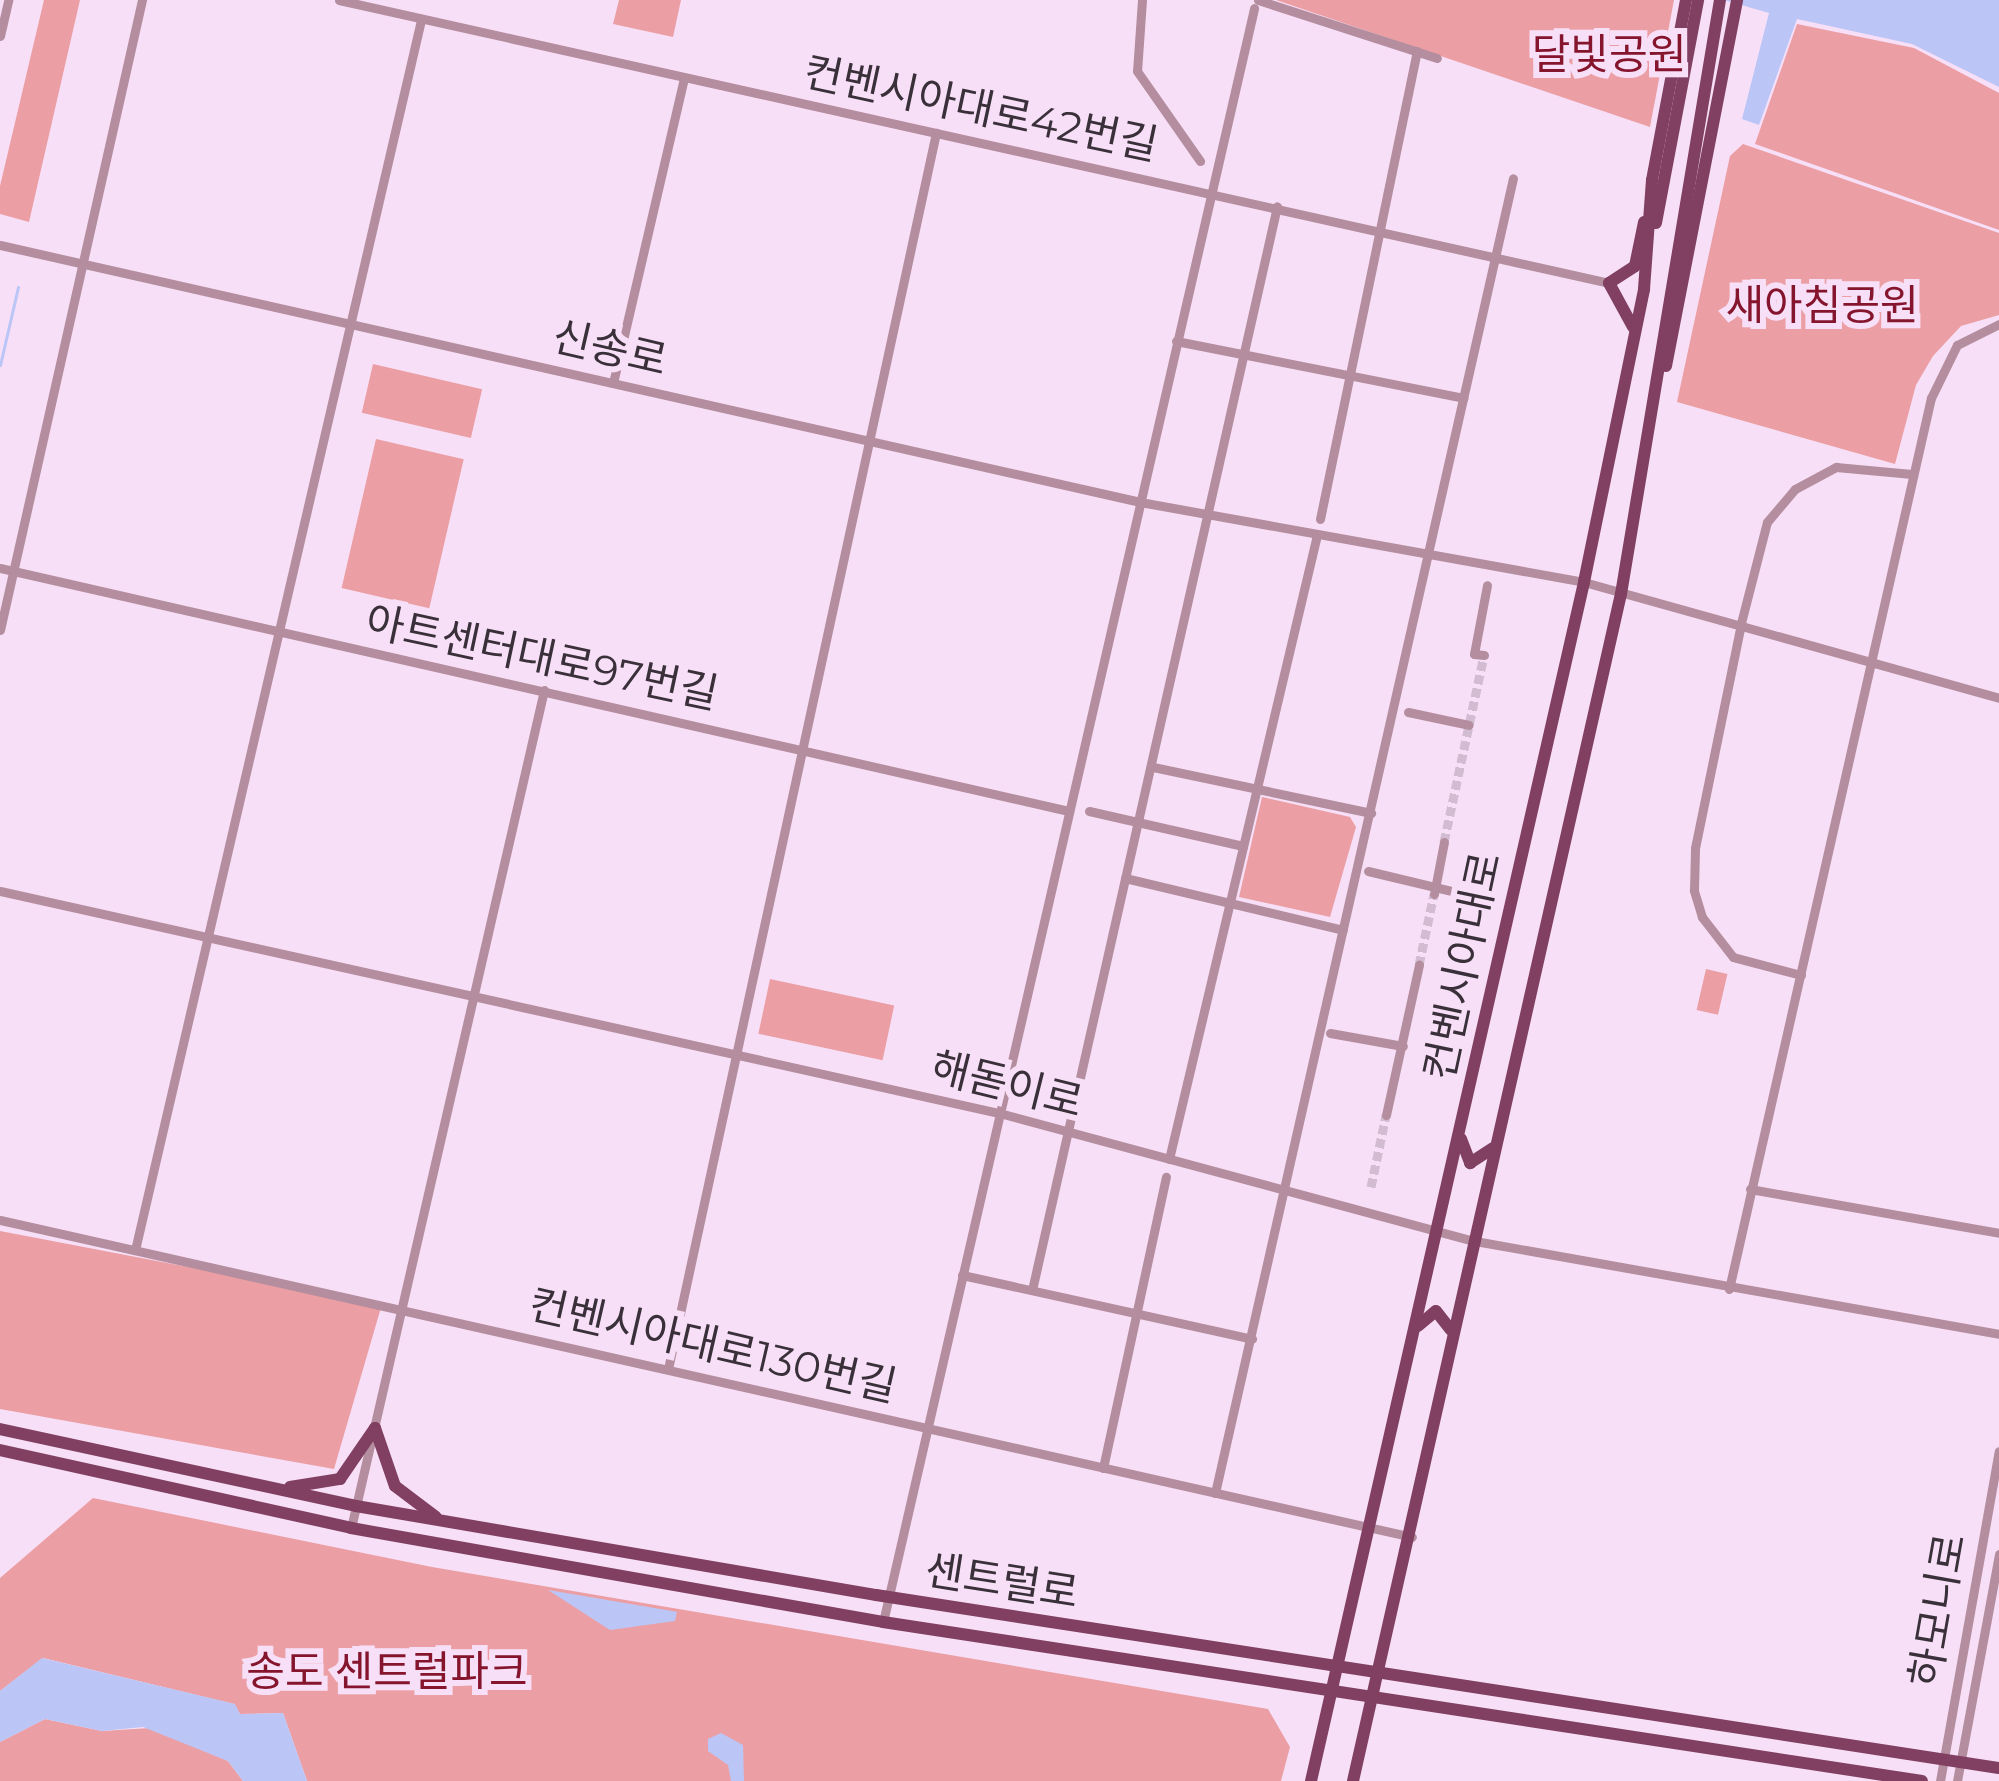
<!DOCTYPE html>
<meta charset="utf-8">
<style>
body{margin:0}
#map{position:relative;width:1999px;height:1781px;overflow:hidden;background:#f7dff7;font-family:Montserrat,"Noto Sans KR",sans-serif}
div>[style]{position:absolute}
[style*='--x']{left:calc(var(--x)*1px);top:calc(var(--y)*1px);width:calc(var(--w)*1px);rotate:calc(var(--a)*1deg)}
.green>*{inset:0;background:#eb9fa4;transform-origin:0 0}
.water>*{inset:0;background:#bbc6f7}
.stream>*{height:3px;margin:-1.5px;padding:0 1.5px;transform-origin:1.5px;border-radius:1.5px;background:#bbc6f7}
.minor-tunnel>*{height:9px;margin-top:-4.5px;transform-origin:0;background:repeating-linear-gradient(90deg,#d1bcd1 0 9px,transparent 0 13.5px)}
.minor>*{height:9px;margin:-4.5px;padding:0 4.5px;transform-origin:4.5px;border-radius:4.5px;background:#b48d9e}
.major>*{height:12px;margin:-6px;padding:0 6px;transform-origin:6px;border-radius:6px;background:#814061}
span{translate:-50% -50%;white-space:nowrap;text-align:center;line-height:1.15;-webkit-text-stroke:12px #f7dff7;paint-order:stroke}
.park-label{font-size:42px;color:#85142d}
.street-label{font-size:42px;color:#393039}
</style>
<div id="map">
<div class="green">
<div style="clip-path:polygon(44px 0,80px 0,29px 222px,0 214px,0 186px)"></div>
<div style="clip-path:polygon(619px 0,681px 0,673px 37px,613px 24px)"></div>
<div style="clip-path:polygon(1276px 0,1674px 0,1650px 127px)"></div>
<div style="clip-path:polygon(1797px 24px,1914px 48px,1999px 93px,1999px 230px,1755px 144px)"></div>
<div style="clip-path:polygon(1743px 144px,1999px 233px,1999px 315px,1961px 326px,1933px 356px,1916px 385px,1895px 464px,1677px 402px,1730px 156px)"></div>
<div style="left:373px;top:364px;width:112px;height:50px;rotate:13deg"></div>
<div style="left:376px;top:439px;width:90px;height:153px;rotate:13deg"></div>
<div style="clip-path:polygon(1262px 797px,1350px 817px,1356px 827px,1330px 917px,1239px 897px)"></div>
<div style="left:1706px;top:969px;width:22px;height:42px;rotate:13deg"></div>
<div style="left:770px;top:979px;width:127px;height:56px;rotate:12deg"></div>
<div style="clip-path:polygon(0 1231px,382px 1304px,334px 1469px,0 1409px)"></div>
<div style="clip-path:polygon(93px 1498px,432px 1567px,1268px 1709px,1290px 1747px,1281px 1781px,307px 1781px,283px 1713px,240px 1714px,234px 1704px,43px 1658px,0 1691px,0 1578px)"></div>
<div style="clip-path:polygon(45px 1719px,102px 1731px,150px 1728px,228px 1761px,243px 1781px,0 1781px,0 1742px)"></div>
</div>
<div class="water">
<div style="clip-path:polygon(1724px 0,1999px 0,1999px 87px,1912px 44px,1797px 19px,1759px 125px,1742px 119px,1769px 13px)"></div>
<div style="clip-path:polygon(548px 1590px,672px 1611px,677px 1612px,675px 1621px,610px 1630px)"></div>
<div style="clip-path:polygon(42px 1658px,235px 1704px,240px 1714px,283px 1713px,307px 1781px,243px 1781px,228px 1761px,143px 1727px,102px 1731px,45px 1719px,0 1742px,0 1691px)"></div>
<div style="clip-path:polygon(721px 1733px,743px 1745px,744px 1781px,731px 1781px,728px 1765px,708px 1751px,708px 1739px)"></div>
</div>
<div class="stream">
<div style="--x:0;--y:365;--w:80;--a:-77"></div>
</div>
<div class="minor-tunnel">
<div style="--x:1444;--y:842;--w:191;--a:-77.9"></div>
<div style="--x:1419;--y:965;--w:73;--a:-78.1"></div>
<div style="--x:1371;--y:1187;--w:74;--a:-78.2"></div>
</div>
<div class="minor">
<div style="--x:339;--y:0;--w:1301;--a:12.56"></div>
<div style="--x:1142;--y:0;--w:71;--a:94"></div>
<div style="--x:1137;--y:71;--w:110;--a:55"></div>
<div style="--x:1258;--y:0;--w:188;--a:18"></div>
<div style="--x:0;--y:36;--w:37;--a:-77"></div>
<div style="--x:0;--y:245;--w:1169;--a:12.7"></div>
<div style="--x:1140;--y:502;--w:451;--a:10.2"></div>
<div style="--x:1584;--y:582;--w:431;--a:15.6"></div>
<div style="--x:1176;--y:341;--w:293;--a:11.2"></div>
<div style="--x:613;--y:383;--w:313;--a:-76.9"></div>
<div style="--x:1320;--y:519;--w:478;--a:-78.3"></div>
<div style="--x:0;--y:568;--w:1096;--a:12.81"></div>
<div style="--x:0;--y:630;--w:646;--a:-77.3"></div>
<div style="--x:1484;--y:655;--w:10;--a:-174"></div>
<div style="--x:1474;--y:654;--w:70;--a:-79.3"></div>
<div style="--x:1408;--y:712;--w:62;--a:12"></div>
<div style="--x:1153;--y:767;--w:223;--a:11.9"></div>
<div style="--x:1089;--y:811;--w:158;--a:12.8"></div>
<div style="--x:1368;--y:871;--w:124;--a:13.5"></div>
<div style="--x:1125;--y:878;--w:224;--a:13.4"></div>
<div style="--x:0;--y:891;--w:1027;--a:12.53"></div>
<div style="--x:1003;--y:1114;--w:489;--a:15.1"></div>
<div style="--x:1475;--y:1241;--w:532;--a:10.06"></div>
<div style="--x:1434;--y:894;--w:53;--a:-79.1"></div>
<div style="--x:1801;--y:975;--w:70;--a:-165.2"></div>
<div style="--x:1733;--y:957;--w:51;--a:-127.8"></div>
<div style="--x:1702;--y:917;--w:28;--a:-107"></div>
<div style="--x:1694;--y:890;--w:42;--a:-88.6"></div>
<div style="--x:1695;--y:848;--w:230;--a:-78.4"></div>
<div style="--x:1741;--y:623;--w:104;--a:-75.6"></div>
<div style="--x:1767;--y:522;--w:43;--a:-49.7"></div>
<div style="--x:1795;--y:489;--w:47;--a:-28.2"></div>
<div style="--x:1836;--y:467;--w:76;--a:5.3"></div>
<div style="--x:1330;--y:1033;--w:74;--a:10.1"></div>
<div style="--x:1386;--y:1115;--w:154;--a:-77.6"></div>
<div style="--x:1169;--y:1159;--w:641;--a:-76.66"></div>
<div style="--x:1750;--y:1189;--w:253;--a:10"></div>
<div style="--x:0;--y:1220;--w:1447;--a:12.65"></div>
<div style="--x:135;--y:1250;--w:1263;--a:-76.91"></div>
<div style="--x:962;--y:1275;--w:297;--a:12.4"></div>
<div style="--x:1729;--y:1289;--w:914;--a:-77.23"></div>
<div style="--x:1931;--y:398;--w:59;--a:-63.9"></div>
<div style="--x:1957;--y:345;--w:47;--a:-26.6"></div>
<div style="--x:1032;--y:1290;--w:1111;--a:-77.26"></div>
<div style="--x:668;--y:1369;--w:1265;--a:-77.77"></div>
<div style="--x:1103;--y:1468;--w:298;--a:-77.8"></div>
<div style="--x:1215;--y:1493;--w:1348;--a:-77.23"></div>
<div style="--x:351;--y:1528;--w:860;--a:-77.03"></div>
<div style="--x:883;--y:1622;--w:1656;--a:-77.05"></div>
<div style="--x:1940;--y:1781;--w:335;--a:-79.9"></div>
<div style="--x:1957;--y:1781;--w:231;--a:-79.5"></div>
</div>
<div class="major">
<div style="--x:1656;--y:223;--w:227;--a:-79.3"></div>
<div style="--x:1633;--y:327;--w:50;--a:-118.6"></div>
<div style="--x:1609;--y:283;--w:31;--a:-33"></div>
<div style="--x:1635;--y:266;--w:45;--a:-78.4"></div>
<div style="--x:1666;--y:366;--w:373;--a:-79"></div>
<div style="--x:1461;--y:1139;--w:26;--a:69"></div>
<div style="--x:1470;--y:1163;--w:27;--a:-33"></div>
<div style="--x:1418;--y:1326;--w:23;--a:-40"></div>
<div style="--x:1436;--y:1311;--w:24;--a:52"></div>
<div style="--x:375;--y:1428;--w:61;--a:71"></div>
<div style="--x:395;--y:1486;--w:51;--a:37.1"></div>
<div style="--x:0;--y:1429;--w:364;--a:12.2"></div>
<div style="--x:356;--y:1506;--w:528;--a:9.71"></div>
<div style="--x:876;--y:1595;--w:1136;--a:8.76"></div>
<div style="--x:0;--y:1450;--w:360;--a:12.5"></div>
<div style="--x:351;--y:1528;--w:540;--a:10.02"></div>
<div style="--x:883;--y:1622;--w:1051;--a:8.7"></div>
<div style="--x:290;--y:1487;--w:51;--a:-9.1"></div>
<div style="--x:340;--y:1479;--w:62;--a:-55.5"></div>
<div style="--x:1311;--y:1781;--w:1230;--a:-77.17"></div>
<div style="--x:1584;--y:582;--w:299;--a:-78.4"></div>
<div style="--x:1644;--y:289;--w:109;--a:-85.8"></div>
<div style="--x:1652;--y:180;--w:183;--a:-79.3"></div>
<div style="--x:1353;--y:1781;--w:1217;--a:-77.28"></div>
<div style="--x:1621;--y:594;--w:602;--a:-80.54"></div>
</div>
<div class="park-label">
<span style="left:1609px;top:54px">달빛공원</span>
<span style="left:1822px;top:305px">새아침공원</span>
<span style="left:387px;top:1671px">송도 센트럴파크</span>
</div>
<div class="street-label">
<span style="left:981px;top:108px;rotate:12deg">컨벤시아대로42번길</span>
<span style="left:610px;top:348px;rotate:13deg">신송로</span>
<span style="left:542px;top:657px;rotate:12deg">아트센터대로97번길</span>
<span style="left:1462px;top:966px;rotate:-78deg">컨벤시아대로</span>
<span style="left:1007px;top:1084px;rotate:14deg">해돋이로</span>
<span style="left:713px;top:1345px;rotate:13deg">컨벤시아대로130번길</span>
<span style="left:1002px;top:1581px;rotate:9deg">센트럴로</span>
<span style="left:1937px;top:1610px;rotate:-80deg">하모니로</span>
</div>
</div>
